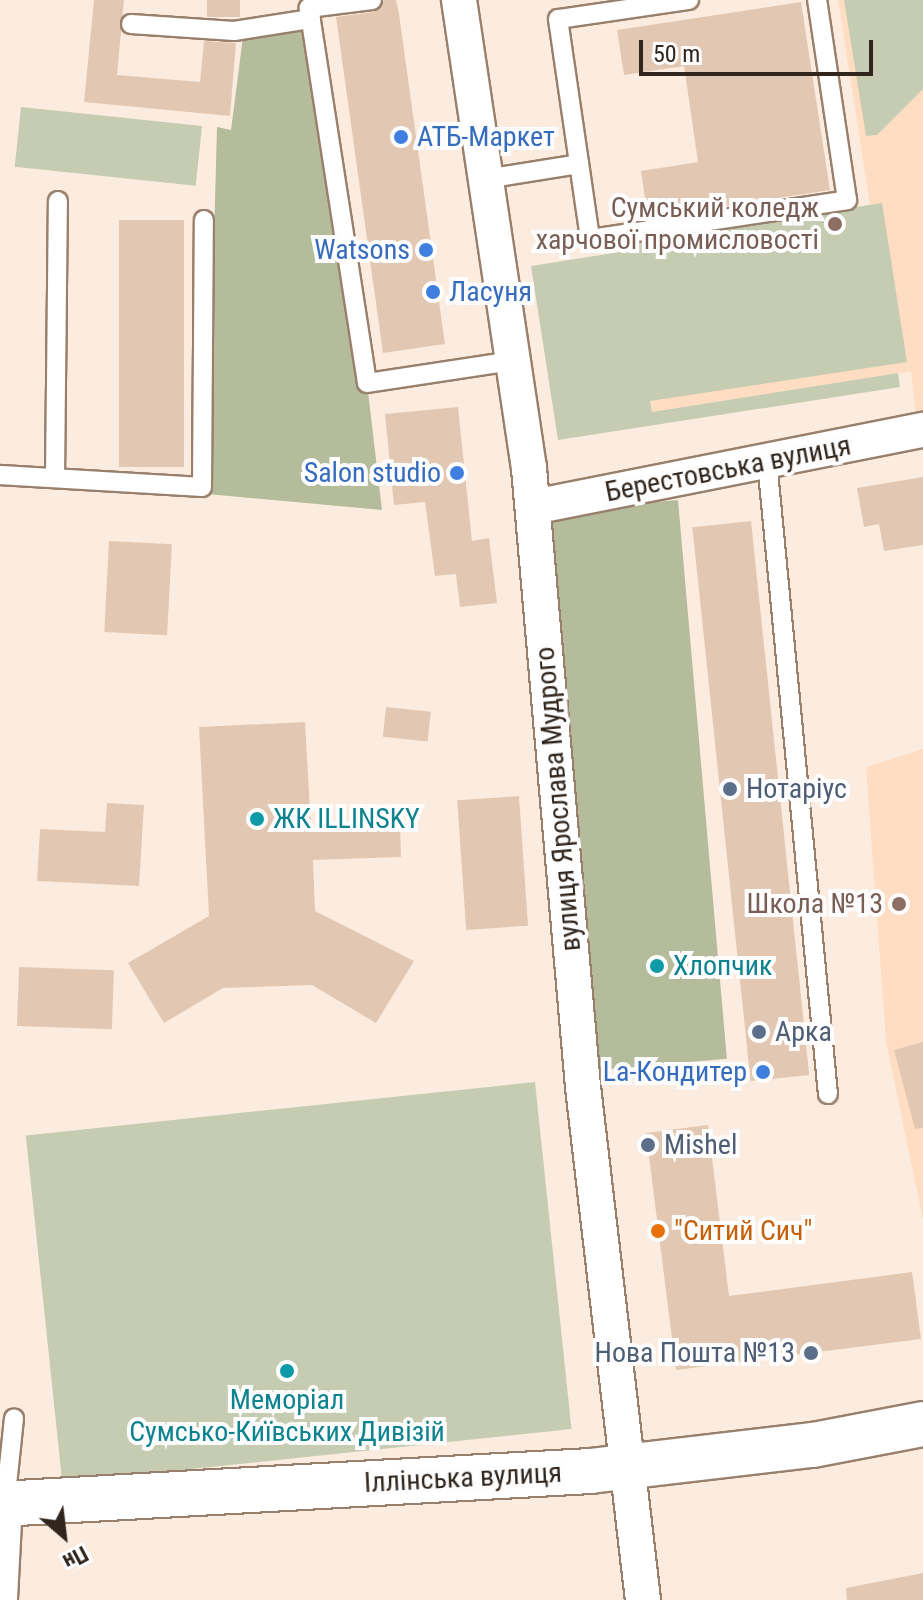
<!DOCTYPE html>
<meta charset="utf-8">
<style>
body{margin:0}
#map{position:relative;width:923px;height:1600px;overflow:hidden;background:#fcecdf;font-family:"Roboto Condensed",sans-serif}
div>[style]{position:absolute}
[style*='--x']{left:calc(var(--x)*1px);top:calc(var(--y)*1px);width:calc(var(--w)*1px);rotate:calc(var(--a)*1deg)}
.built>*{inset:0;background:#feddc2}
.green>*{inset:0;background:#c5ccb1;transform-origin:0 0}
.forest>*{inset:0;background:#b5bc9c;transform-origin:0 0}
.building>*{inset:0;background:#e2c8b3;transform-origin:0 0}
.roads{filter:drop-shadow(2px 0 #98806c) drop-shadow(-2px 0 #98806c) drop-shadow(0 2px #98806c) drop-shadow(0 -2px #98806c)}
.lane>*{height:18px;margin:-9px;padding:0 9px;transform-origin:9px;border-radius:9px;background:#fff}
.street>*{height:34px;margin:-17px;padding:0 17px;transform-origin:17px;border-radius:17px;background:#fff}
.primary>*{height:44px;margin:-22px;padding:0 22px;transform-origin:22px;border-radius:22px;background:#fff}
.dots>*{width:22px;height:22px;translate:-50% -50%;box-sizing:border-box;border:4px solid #fdfdfd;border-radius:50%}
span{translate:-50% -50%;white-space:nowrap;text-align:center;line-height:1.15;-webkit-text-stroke:8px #fdfdfd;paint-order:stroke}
.shop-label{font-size:28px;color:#366cbe}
.left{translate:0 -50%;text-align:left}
.right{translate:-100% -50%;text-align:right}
.education-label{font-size:28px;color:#785e54}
.street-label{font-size:28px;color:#30261e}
.service-label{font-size:28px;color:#4e5e75}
.culture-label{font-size:28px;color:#0d838f}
.food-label{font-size:28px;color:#c56008}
.north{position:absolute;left:24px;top:1496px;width:80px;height:80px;-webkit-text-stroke:6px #fdfdfd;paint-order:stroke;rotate:152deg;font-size:22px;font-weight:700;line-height:32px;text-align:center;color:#30261e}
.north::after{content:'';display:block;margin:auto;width:28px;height:36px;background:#30261e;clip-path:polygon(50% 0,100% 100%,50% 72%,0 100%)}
.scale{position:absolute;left:639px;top:40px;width:234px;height:36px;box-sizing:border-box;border:4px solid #30261e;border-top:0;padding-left:10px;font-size:24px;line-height:28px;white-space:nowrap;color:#30261e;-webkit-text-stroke:6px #fdfdfd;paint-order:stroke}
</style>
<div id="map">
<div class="built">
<div style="clip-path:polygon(838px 0,923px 0,923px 430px,918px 431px,911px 371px,652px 412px,625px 242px,870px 205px)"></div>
<div style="clip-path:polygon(923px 749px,923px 1220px,886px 1041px,866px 767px)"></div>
</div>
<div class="green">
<div style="clip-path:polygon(844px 0,923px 0,923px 89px,877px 135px,866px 136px)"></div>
<div style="left:21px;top:107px;width:182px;height:60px;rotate:6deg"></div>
<div style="clip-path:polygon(882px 203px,907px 362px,650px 401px,652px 412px,898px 373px,900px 387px,558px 440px,531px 266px,626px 251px,625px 242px)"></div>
<div style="left:535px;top:1082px;width:349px;height:512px;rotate:84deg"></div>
</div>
<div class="forest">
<div style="clip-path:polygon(311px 19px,367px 383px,382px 510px,207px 494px,217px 127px,231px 130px,244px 29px)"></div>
<div style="left:678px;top:500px;width:561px;height:131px;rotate:85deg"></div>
</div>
<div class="building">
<div style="clip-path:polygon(94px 0,124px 0,117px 75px,200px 82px,204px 41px,236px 43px,230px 116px,84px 102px)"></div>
<div style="left:207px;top:0;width:33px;height:17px"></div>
<div style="clip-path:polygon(384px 0,396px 0,399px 14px,445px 344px,383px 353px,336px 17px,374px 12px)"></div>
<div style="clip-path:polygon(801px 2px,830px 190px,648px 218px,641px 171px,698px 162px,684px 66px,624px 75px,617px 30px)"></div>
<div style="left:119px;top:220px;width:65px;height:247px"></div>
<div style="clip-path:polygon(458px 407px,472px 541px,489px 538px,497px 603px,460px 607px,456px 574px,435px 576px,425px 502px,394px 505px,385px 414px)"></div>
<div style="clip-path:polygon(923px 477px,923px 545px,884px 551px,879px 524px,864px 527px,857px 488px)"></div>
<div style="left:751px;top:521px;width:557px;height:59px;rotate:84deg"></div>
<div style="left:109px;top:541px;width:63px;height:91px;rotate:3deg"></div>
<div style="left:386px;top:707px;width:45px;height:30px;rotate:6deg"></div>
<div style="clip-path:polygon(305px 722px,311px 827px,400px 824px,401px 857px,313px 860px,315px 911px,414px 961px,376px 1023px,312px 985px,223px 988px,164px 1023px,128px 963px,209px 916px,199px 727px)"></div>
<div style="left:519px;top:796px;width:130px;height:62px;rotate:86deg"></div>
<div style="clip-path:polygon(107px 803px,144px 805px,139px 886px,37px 881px,40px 829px,105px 832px)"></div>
<div style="left:19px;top:967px;width:95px;height:59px;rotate:2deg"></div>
<div style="clip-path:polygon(923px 1042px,923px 1128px,915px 1129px,894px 1050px)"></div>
<div style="clip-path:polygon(708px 1125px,729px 1296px,912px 1272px,921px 1339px,676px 1370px,646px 1133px)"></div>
<div style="clip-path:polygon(923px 1573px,923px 1600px,847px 1600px,846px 1588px)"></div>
</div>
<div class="roads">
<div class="lane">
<div style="--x:372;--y:0;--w:64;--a:172.8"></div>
<div style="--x:309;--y:8;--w:379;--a:81.2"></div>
<div style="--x:367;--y:383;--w:147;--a:-8.6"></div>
<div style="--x:689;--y:0;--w:132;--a:171.7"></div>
<div style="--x:558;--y:19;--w:222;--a:81.7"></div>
<div style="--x:590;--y:239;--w:260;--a:-8.6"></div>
<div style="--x:847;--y:200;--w:202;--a:-98.5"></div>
<div style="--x:131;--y:24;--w:103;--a:3.9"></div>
<div style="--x:234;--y:31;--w:78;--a:-8.9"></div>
<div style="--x:486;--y:179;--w:94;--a:-9.2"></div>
<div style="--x:767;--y:461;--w:636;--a:84.5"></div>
<div style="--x:0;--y:475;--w:202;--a:3.4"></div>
<div style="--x:202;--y:487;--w:267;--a:-89.6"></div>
<div style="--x:55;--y:478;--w:277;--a:-89.4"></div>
<div style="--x:5;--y:1504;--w:86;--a:-84"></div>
</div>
<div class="street">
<div style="--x:459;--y:0;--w:473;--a:81.5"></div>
<div style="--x:529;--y:468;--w:621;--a:85.01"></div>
<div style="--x:583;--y:1087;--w:516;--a:83.33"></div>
<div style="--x:533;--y:507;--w:398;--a:-11.2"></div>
<div style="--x:0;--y:1598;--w:94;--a:-87"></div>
</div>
<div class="primary">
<div style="--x:0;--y:1504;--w:591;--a:-3.2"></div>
<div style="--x:590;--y:1471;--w:225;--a:-6.7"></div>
<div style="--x:813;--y:1445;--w:112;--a:-10.8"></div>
</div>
</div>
<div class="dots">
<div style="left:401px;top:137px;background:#3f7fe0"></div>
<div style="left:835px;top:224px;background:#8d6e63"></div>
<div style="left:426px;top:250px;background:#3f7fe0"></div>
<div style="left:433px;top:292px;background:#3f7fe0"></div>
<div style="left:457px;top:473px;background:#3f7fe0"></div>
<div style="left:730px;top:789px;background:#5c6f8a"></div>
<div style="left:257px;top:819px;background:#0f9aa8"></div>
<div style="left:899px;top:904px;background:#8d6e63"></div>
<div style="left:657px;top:966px;background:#0f9aa8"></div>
<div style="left:759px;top:1032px;background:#5c6f8a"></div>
<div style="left:763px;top:1072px;background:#3f7fe0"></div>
<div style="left:648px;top:1145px;background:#5c6f8a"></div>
<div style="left:658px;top:1231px;background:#e8710a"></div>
<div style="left:811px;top:1353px;background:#5c6f8a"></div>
<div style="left:287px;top:1371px;background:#0f9aa8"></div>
</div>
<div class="shop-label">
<span class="left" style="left:417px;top:137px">АТБ-Маркет</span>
<span class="right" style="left:410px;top:250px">Watsons</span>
<span class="left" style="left:449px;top:292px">Ласуня</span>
<span class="right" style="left:441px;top:473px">Salon studio</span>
<span class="right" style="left:747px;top:1072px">La-Кондитер</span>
</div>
<div class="education-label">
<span class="right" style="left:819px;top:224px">Сумський коледж<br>харчової промисловості</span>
<span class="right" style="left:883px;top:904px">Школа №13</span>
</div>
<div class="street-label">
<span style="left:728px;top:469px;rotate:-11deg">Берестовська вулиця</span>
<span style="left:558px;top:799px;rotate:-95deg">вулиця Ярослава Мудрого</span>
<span style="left:463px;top:1478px;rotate:-3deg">Іллінська вулиця</span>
</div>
<div class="service-label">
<span class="left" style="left:746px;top:789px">Нотаріус</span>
<span class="left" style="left:775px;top:1032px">Арка</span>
<span class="left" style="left:664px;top:1145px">Mishel</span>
<span class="right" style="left:795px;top:1353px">Нова Пошта №13</span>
</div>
<div class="culture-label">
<span class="left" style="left:273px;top:819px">ЖК ILLINSKY</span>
<span class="left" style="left:673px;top:966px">Хлопчик</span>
<span style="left:287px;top:1416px">Меморіал<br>Сумсько-Київських Дивізій</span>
</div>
<div class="food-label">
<span class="left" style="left:674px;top:1231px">"Ситий Сич"</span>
</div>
<div class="north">Пн</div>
<div class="scale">50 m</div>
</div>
